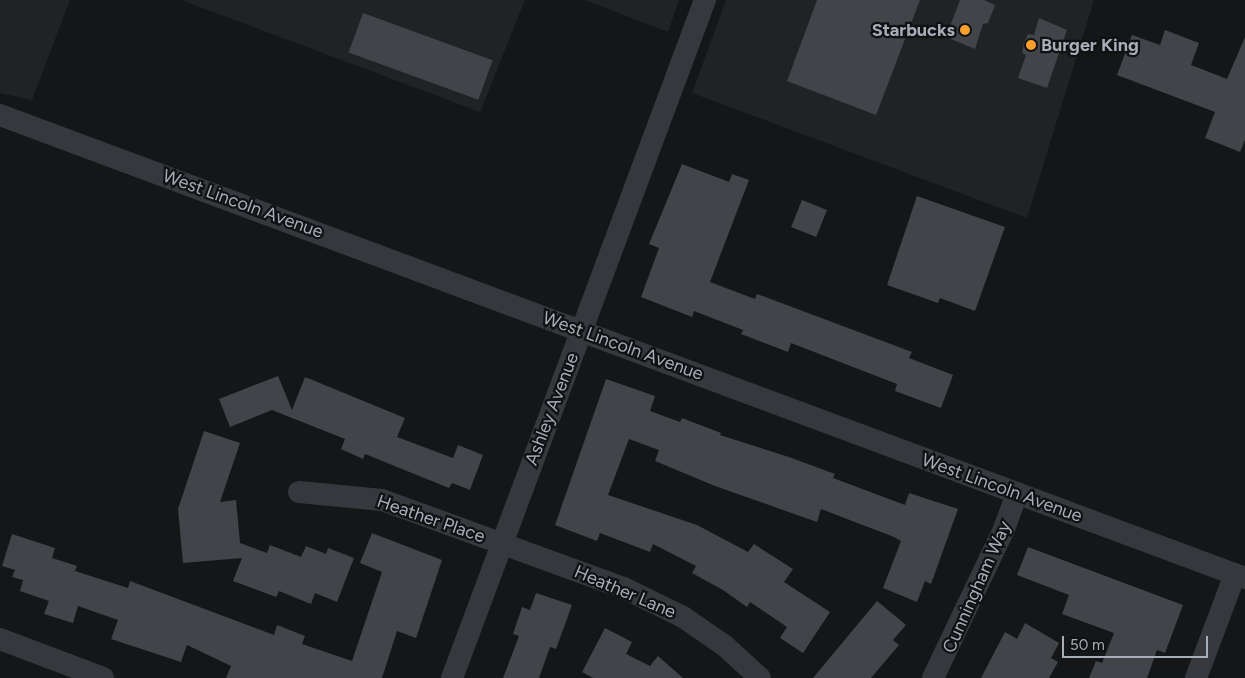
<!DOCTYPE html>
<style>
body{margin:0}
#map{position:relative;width:1245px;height:678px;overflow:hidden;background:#151618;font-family:Figtree,sans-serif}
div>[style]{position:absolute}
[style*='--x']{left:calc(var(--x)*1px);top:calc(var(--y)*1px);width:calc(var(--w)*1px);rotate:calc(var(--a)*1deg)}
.built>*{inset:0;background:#212225}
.building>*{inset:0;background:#414448;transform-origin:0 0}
.minor>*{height:22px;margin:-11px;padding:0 11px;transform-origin:11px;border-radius:11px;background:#36383d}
.dots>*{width:14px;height:14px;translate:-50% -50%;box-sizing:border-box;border:2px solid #101113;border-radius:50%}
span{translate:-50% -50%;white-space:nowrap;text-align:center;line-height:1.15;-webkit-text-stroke:4.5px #101113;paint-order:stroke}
.poi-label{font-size:18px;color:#a7aeb8;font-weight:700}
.right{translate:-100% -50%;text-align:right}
.left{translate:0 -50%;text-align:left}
.street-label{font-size:18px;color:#a7aeb8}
.scale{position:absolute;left:1062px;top:636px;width:146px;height:22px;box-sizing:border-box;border:2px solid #a7aeb8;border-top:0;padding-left:6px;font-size:15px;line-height:18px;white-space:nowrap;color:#a7aeb8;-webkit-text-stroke:4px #101113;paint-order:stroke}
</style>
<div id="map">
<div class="built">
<div style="clip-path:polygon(0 0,70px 0,32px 100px,0 93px)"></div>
<div style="clip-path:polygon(181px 0,525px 0,480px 112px)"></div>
<div style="clip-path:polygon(585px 0,679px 0,668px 32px)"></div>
<div style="clip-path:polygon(726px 0,1094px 0,1027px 218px,692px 93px)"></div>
</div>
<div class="building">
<div style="clip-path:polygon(817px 0,920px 0,876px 115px,787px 81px)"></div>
<div style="clip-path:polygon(960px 0,984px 0,995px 5px,988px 23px,983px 24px,975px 49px,946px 37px)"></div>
<div style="left:363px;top:13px;width:138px;height:42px;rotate:20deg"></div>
<div style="clip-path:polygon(1039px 18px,1067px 30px,1047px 88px,1018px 78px,1026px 55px,1022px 53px,1024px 43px,1028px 34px,1034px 35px)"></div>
<div style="clip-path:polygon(1165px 30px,1199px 43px,1191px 65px,1227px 79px,1245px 37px,1245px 140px,1240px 152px,1205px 138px,1215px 112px,1117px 75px,1132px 35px,1160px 45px)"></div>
<div style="clip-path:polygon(682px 164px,729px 182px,732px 174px,749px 180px,710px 282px,755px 299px,757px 294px,912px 352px,909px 358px,953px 375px,941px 408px,895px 391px,897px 384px,791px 343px,788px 352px,741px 334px,743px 330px,694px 311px,692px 317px,641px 297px,659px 248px,649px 244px)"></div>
<div style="clip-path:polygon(917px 196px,1005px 227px,975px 311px,940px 298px,938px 303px,887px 285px)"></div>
<div style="left:802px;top:200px;width:27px;height:29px;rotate:22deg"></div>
<div style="clip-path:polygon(278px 376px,292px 410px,305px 377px,405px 418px,397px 437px,453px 458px,458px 445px,483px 455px,470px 490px,452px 483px,449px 488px,365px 454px,363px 459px,341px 449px,345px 439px,272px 410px,230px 427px,219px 399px)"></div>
<div style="clip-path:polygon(606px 379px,655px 396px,650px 411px,680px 422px,682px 418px,721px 433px,720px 435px,789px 457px,835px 474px,833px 478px,905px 505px,909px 493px,958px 509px,931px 584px,925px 581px,917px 602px,883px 588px,901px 541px,894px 537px,821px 509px,817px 522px,715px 486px,655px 461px,659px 450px,629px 439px,608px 495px,697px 525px,748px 552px,754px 544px,793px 569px,784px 582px,830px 612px,803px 653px,780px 638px,787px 627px,750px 602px,747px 607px,723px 590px,692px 573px,696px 566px,653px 544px,650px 552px,600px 533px,597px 541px,555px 525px)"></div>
<div style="clip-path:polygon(204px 431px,240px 443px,220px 502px,236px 500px,240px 543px,267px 553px,270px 545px,301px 557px,306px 546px,326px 554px,328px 548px,354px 558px,337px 602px,315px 593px,311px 604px,279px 591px,276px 597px,233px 581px,242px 558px,183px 563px,178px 509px)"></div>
<div style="clip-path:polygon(372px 533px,442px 560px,416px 638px,397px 631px,382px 678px,226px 678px,231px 666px,187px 645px,181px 662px,111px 639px,118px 620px,78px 606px,73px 623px,44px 614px,49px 601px,20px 591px,23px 580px,12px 577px,15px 570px,2px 566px,12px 534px,55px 548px,52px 558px,77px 566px,75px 571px,128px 588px,130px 581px,274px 635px,277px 625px,305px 636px,302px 644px,352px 661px,382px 572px,360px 563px)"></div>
<div style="clip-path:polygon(1028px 547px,1183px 605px,1165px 653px,1157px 650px,1147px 678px,1089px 678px,1096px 661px,1102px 663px,1114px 633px,1062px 614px,1069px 595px,1017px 575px)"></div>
<div style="clip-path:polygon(536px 593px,572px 605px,556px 649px,550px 647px,539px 678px,503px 678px,519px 636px,513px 634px,522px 607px,530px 610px)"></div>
<div style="clip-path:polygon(877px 601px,906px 625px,893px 640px,899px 645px,871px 678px,813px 678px)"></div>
<div style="clip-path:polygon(1025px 623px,1059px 643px,1051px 658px,1058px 662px,1049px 678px,981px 678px,1005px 632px,1017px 639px)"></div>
<div style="clip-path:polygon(605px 628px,632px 642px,626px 654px,650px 666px,658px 656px,683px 678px,593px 678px,582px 672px)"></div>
</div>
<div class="minor">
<div style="--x:0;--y:115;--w:1328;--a:20.4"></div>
<div style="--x:299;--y:492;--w:83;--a:5.5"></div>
<div style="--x:382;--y:500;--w:258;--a:20"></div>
<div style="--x:624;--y:588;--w:66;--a:26.2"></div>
<div style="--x:683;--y:617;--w:51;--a:34.6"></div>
<div style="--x:725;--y:646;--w:47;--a:42.4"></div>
<div style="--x:0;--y:639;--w:110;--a:20.7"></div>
<div style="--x:452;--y:678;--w:724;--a:-69.54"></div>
<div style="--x:933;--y:678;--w:165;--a:-64.5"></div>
<div style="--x:1004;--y:529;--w:38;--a:-70"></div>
<div style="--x:1196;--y:678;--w:111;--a:-69.4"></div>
</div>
<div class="dots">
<div style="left:965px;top:30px;background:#f9a02c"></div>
<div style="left:1031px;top:45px;background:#f9a02c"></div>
</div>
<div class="poi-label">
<span class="right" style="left:955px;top:30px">Starbucks</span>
<span class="left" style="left:1041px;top:45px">Burger King</span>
</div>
<div class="street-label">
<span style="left:243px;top:204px;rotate:20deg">West Lincoln Avenue</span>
<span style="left:623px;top:346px;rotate:20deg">West Lincoln Avenue</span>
<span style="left:552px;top:409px;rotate:-69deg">Ashley Avenue</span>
<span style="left:1002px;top:488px;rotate:20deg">West Lincoln Avenue</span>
<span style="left:431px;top:519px;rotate:19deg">Heather Place</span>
<span style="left:977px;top:587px;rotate:-66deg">Cunningham Way</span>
<span style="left:625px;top:592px;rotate:23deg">Heather Lane</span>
</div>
<div class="scale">50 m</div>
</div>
